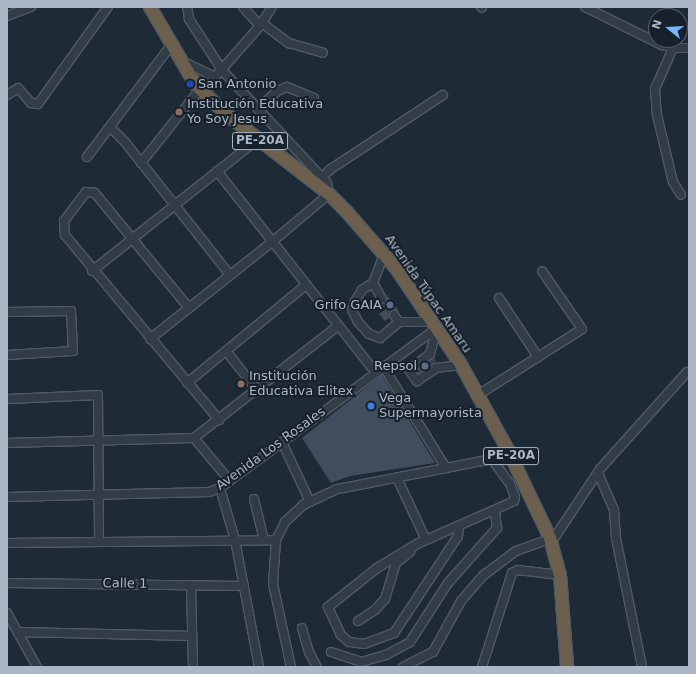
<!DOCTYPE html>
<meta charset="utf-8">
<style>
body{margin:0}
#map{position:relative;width:696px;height:674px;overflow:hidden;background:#1e2a36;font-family:"DejaVu Sans",sans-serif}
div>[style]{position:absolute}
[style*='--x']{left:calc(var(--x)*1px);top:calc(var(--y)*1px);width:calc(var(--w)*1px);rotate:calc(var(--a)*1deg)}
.building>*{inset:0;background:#3f4d5c}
.minor-tunnel>*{height:8px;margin-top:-4px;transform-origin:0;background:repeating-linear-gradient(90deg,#333f4b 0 8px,transparent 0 12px)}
.roads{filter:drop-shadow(1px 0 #4f5a65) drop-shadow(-1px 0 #4f5a65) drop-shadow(0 1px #4f5a65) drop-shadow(0 -1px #4f5a65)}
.minor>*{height:8px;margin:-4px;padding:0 4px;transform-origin:4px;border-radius:4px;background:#323c47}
.highway>*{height:12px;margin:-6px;padding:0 6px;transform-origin:6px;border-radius:6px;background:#6d5f4e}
.dots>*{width:11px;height:11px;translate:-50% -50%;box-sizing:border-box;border:2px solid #17212b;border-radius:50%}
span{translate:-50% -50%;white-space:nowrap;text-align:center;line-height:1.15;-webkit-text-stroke:4px #17212b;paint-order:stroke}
.shield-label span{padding:1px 3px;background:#17212b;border:1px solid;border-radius:3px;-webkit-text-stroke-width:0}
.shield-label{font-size:12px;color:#abb7c4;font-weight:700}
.poi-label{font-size:13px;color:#abb7c4}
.left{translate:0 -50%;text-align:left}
.right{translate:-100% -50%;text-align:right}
.street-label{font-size:13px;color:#abb7c4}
.frame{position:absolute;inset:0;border:8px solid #abb7c4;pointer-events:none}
.north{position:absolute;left:648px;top:8px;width:40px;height:40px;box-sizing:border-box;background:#17212b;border:1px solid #525d68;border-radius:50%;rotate:288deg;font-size:11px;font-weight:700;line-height:16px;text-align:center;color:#abb7c4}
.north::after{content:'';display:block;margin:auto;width:14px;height:18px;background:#78b6fc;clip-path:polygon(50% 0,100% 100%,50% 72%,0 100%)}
</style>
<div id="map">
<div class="building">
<div style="clip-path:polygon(387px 295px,399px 311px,391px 311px,389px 318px,385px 321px,379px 314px,387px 308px,384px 304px,387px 301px)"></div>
<div style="clip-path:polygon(434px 358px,436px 362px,418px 373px,417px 371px)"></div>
<div style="clip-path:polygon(382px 375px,435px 463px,350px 476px,331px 483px,302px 438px)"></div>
</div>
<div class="minor-tunnel">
<div style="--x:382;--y:299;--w:20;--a:53"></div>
<div style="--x:428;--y:359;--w:9;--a:49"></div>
<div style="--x:423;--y:363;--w:8;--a:45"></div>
<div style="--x:417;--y:367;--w:9;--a:49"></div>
</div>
<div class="roads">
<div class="minor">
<div style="--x:243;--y:7;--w:25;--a:48"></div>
<div style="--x:481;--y:7;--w:1;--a:45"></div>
<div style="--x:585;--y:7;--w:86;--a:26.3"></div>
<div style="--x:662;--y:45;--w:11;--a:15"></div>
<div style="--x:673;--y:48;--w:16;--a:0"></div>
<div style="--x:7;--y:16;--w:26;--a:-21"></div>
<div style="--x:262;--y:23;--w:34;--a:37"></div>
<div style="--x:289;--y:43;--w:35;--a:16"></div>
<div style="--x:673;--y:48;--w:45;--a:113.7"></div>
<div style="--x:655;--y:89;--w:26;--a:86"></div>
<div style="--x:657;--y:115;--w:69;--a:76.6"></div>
<div style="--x:673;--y:182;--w:15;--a:58"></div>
<div style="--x:182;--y:61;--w:37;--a:26"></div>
<div style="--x:215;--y:77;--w:68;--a:-48.6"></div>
<div style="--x:260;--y:26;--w:22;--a:-58"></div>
<div style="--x:204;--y:93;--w:19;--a:-55"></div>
<div style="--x:7;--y:95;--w:13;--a:-32"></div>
<div style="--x:18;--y:88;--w:20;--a:49"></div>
<div style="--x:31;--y:103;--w:7;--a:8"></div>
<div style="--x:38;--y:104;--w:120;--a:-54.2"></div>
<div style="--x:258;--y:109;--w:26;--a:-43"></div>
<div style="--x:277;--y:91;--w:11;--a:-22"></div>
<div style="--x:287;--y:87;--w:29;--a:22"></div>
<div style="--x:110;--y:127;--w:21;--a:45"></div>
<div style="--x:125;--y:142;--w:169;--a:51.7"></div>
<div style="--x:87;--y:157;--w:140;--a:-53.1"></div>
<div style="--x:141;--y:163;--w:95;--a:-51.4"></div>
<div style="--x:217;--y:171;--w:256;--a:51.8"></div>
<div style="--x:322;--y:177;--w:12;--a:-42"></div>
<div style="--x:331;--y:169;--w:134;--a:-33.5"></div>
<div style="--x:92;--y:271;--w:212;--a:-38.5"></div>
<div style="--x:373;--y:283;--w:13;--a:148"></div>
<div style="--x:362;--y:290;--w:13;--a:122"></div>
<div style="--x:355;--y:301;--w:9;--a:108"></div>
<div style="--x:352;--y:310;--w:13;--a:63"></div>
<div style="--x:358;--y:322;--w:16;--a:47"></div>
<div style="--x:369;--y:334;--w:12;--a:20"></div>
<div style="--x:380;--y:338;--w:25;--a:-40"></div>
<div style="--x:499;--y:298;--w:71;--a:56.5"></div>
<div style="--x:382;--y:299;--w:18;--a:-119"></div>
<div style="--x:373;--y:283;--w:31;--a:-69"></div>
<div style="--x:189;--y:308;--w:149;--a:-129.3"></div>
<div style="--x:95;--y:193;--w:9;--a:-174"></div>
<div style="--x:86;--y:192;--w:36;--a:127"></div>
<div style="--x:64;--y:221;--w:14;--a:86"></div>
<div style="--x:65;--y:235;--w:241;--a:50.2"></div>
<div style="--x:7;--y:312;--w:64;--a:-0.9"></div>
<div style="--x:71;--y:311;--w:40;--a:87.1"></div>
<div style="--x:73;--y:351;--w:66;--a:176.5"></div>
<div style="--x:394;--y:315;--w:9;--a:54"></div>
<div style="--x:399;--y:322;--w:34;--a:0"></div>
<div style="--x:437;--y:328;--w:27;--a:105"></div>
<div style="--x:430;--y:354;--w:26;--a:143"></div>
<div style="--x:409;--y:370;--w:14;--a:54"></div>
<div style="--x:417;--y:381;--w:23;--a:-34"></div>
<div style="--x:436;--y:368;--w:25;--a:-7"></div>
<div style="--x:150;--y:339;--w:156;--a:-38.5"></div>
<div style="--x:272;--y:242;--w:75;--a:-40.1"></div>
<div style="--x:329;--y:194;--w:11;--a:-100"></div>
<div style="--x:327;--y:183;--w:154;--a:-132.9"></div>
<div style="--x:222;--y:70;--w:61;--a:-122.9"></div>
<div style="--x:189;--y:19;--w:12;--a:-99"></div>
<div style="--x:226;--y:351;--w:50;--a:51.5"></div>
<div style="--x:383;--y:366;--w:120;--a:58.3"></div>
<div style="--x:187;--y:383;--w:154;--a:-39.5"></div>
<div style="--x:478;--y:395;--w:123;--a:-32.4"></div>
<div style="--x:582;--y:329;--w:70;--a:-124.6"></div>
<div style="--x:7;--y:399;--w:91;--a:-2.5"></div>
<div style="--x:98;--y:395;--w:146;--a:89.6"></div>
<div style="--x:194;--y:438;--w:56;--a:50.1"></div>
<div style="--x:282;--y:442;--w:66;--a:65"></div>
<div style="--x:7;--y:443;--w:187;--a:-1.5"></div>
<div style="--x:194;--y:438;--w:182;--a:-37.9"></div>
<div style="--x:598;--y:473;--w:40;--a:66.6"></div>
<div style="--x:614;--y:510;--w:28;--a:86"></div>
<div style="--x:616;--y:538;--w:132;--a:78.6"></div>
<div style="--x:397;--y:478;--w:68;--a:64.9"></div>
<div style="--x:220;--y:488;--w:54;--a:73.9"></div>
<div style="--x:235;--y:540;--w:129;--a:79.3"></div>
<div style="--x:7;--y:497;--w:202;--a:-1.4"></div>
<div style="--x:209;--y:492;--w:12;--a:-20"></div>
<div style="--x:220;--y:488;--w:270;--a:-36.4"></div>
<div style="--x:254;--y:499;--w:42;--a:76.3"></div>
<div style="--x:459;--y:527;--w:9;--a:96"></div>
<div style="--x:458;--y:536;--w:116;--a:123.4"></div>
<div style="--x:394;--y:633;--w:32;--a:160"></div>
<div style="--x:364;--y:644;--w:15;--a:-172"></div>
<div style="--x:349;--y:642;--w:11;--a:-139"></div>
<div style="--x:341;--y:635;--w:31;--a:-115"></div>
<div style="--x:328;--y:607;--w:63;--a:-38.5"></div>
<div style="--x:377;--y:568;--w:47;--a:-31"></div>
<div style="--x:417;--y:544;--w:106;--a:-23.9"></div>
<div style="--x:514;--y:501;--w:4;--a:-76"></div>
<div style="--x:515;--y:497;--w:14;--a:-111"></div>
<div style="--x:510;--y:484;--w:31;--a:-126"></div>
<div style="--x:7;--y:543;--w:269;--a:-0.6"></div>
<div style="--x:7;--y:583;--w:237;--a:0.7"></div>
<div style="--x:191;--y:585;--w:82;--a:88.6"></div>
<div style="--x:7;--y:613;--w:62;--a:60.9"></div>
<div style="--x:358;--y:621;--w:20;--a:-33"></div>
<div style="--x:375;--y:610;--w:15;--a:-48"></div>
<div style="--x:385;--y:599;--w:38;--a:-73"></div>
<div style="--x:396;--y:563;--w:18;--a:-38"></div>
<div style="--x:302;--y:628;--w:25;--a:74"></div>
<div style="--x:309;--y:652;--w:17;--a:62"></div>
<div style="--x:18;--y:632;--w:174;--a:1.3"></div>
<div style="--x:331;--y:652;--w:32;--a:18"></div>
<div style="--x:361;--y:662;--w:26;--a:-16"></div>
<div style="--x:386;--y:655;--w:27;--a:-28"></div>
<div style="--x:410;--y:642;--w:70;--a:-57.2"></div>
<div style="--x:448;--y:583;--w:74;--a:-48.3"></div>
<div style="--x:497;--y:528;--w:16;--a:-97"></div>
<div style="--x:291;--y:667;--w:85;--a:-102.2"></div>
<div style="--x:273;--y:584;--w:44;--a:-86.1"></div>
<div style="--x:276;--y:540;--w:20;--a:-63"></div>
<div style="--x:285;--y:522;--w:25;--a:-43"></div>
<div style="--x:303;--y:505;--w:38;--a:-25"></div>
<div style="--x:338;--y:489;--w:157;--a:-11"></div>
<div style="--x:492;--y:459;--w:18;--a:-29"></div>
<div style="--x:403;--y:667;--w:34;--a:-27"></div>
<div style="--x:433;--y:652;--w:58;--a:-61.2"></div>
<div style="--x:461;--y:601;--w:35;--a:-49"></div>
<div style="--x:484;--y:575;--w:40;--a:-37"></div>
<div style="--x:516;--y:551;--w:41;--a:-19.7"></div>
<div style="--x:555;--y:537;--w:82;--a:-56.5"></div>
<div style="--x:600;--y:469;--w:130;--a:-48.1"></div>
<div style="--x:482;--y:667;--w:99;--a:-72.3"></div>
<div style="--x:512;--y:573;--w:7;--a:-27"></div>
<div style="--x:518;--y:570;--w:42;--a:6.8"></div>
</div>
<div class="highway">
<div style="--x:150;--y:7;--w:89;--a:59.7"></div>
<div style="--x:195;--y:84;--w:43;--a:44.1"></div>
<div style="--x:226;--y:114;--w:130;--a:37.8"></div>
<div style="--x:329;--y:194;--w:24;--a:45"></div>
<div style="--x:346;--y:211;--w:74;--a:48.8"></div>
<div style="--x:395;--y:267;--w:116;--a:55.9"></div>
<div style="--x:460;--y:363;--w:99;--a:61.1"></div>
<div style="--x:508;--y:450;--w:98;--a:64.5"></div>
<div style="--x:550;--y:538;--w:38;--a:75"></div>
<div style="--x:560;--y:575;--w:92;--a:85.6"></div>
</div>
</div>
<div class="dots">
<div style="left:190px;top:84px;background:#1a4fb4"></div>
<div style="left:179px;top:112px;background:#8d6e63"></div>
<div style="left:390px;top:305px;background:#5c6f8a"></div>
<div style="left:425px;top:366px;background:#5c6f8a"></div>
<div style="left:241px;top:384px;background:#8d6e63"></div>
<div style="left:371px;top:406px;background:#3f7fe0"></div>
</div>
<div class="shield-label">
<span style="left:260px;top:141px">PE-20A</span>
<span style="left:511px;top:456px">PE-20A</span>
</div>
<div class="poi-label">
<span class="left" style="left:198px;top:84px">San Antonio</span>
<span class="left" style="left:187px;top:112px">Institución Educativa<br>Yo Soy Jesus</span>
<span class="right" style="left:382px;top:305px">Grifo GAIA</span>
<span class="right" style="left:417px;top:366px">Repsol</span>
<span class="left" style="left:249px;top:384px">Institución<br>Educativa Elitex</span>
<span class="left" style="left:379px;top:406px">Vega<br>Supermayorista</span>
</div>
<div class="street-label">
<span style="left:428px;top:294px;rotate:55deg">Avenida Túpac Amaru</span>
<span style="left:271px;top:449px;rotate:-36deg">Avenida Los Rosales</span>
<span style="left:125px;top:584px;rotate:1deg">Calle 1</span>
</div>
<div class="frame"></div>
<div class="north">N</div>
</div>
